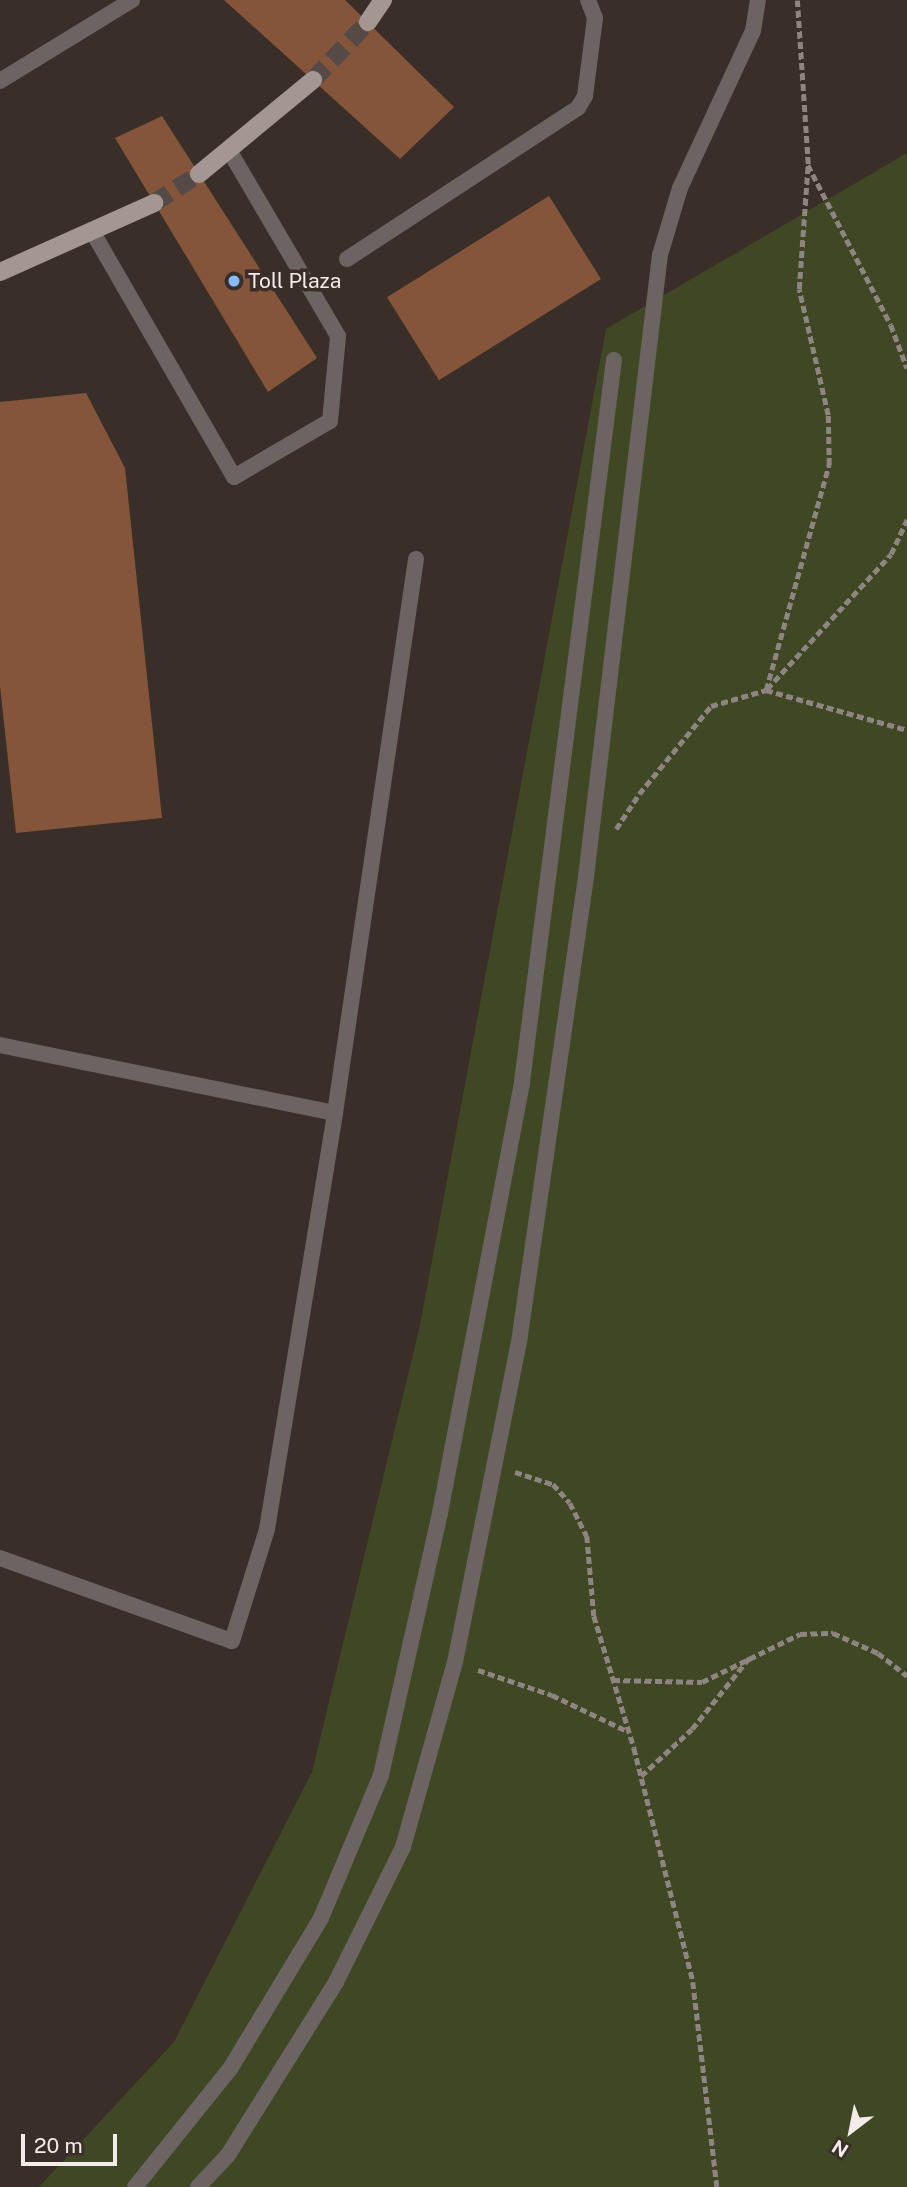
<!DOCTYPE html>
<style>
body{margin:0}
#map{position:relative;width:907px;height:2187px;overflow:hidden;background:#392e28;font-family:"Public Sans",sans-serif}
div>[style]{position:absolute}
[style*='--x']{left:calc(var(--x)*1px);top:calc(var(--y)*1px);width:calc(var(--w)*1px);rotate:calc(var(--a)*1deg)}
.green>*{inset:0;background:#404724}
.building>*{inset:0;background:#84553b;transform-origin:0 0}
.primary-tunnel>*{height:18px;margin-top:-9px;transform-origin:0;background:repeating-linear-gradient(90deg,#554a45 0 18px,transparent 0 27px)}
.path>*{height:4.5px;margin-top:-2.25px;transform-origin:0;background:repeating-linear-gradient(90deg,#8e8580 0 7px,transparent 0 10.5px)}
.lane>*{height:16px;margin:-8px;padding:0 8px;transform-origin:8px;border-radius:8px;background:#6b6463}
.primary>*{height:18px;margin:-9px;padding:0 9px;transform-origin:9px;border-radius:9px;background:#a49793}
.dots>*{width:19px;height:19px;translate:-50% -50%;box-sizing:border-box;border:4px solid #392e28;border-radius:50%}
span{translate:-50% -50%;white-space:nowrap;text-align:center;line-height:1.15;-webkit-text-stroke:7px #392e28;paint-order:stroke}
.poi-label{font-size:21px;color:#f3ece8}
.left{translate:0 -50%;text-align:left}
.north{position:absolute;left:816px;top:2096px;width:70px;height:70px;-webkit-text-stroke:5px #392e28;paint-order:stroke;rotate:212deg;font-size:19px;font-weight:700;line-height:28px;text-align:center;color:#f3ece8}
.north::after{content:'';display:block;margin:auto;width:24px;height:32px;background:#f3ece8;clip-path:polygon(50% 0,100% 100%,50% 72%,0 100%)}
.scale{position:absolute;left:21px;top:2134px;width:96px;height:32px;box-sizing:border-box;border:4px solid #f3ece8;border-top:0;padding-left:9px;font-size:21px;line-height:24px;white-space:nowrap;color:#f3ece8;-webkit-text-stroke:5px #392e28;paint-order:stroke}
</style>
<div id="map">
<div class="green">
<div style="clip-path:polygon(907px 153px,907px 2187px,39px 2187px,174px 2042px,312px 1772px,420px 1325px,606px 329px)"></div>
</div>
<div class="building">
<div style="clip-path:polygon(224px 0,345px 0,454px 107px,400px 159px)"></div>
<div style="clip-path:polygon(162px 116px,317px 358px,268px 392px,115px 138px)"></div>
<div style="left:549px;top:196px;width:98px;height:191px;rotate:58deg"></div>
<div style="clip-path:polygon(86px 393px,125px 468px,162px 818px,16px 833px,0 686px,0 402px)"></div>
</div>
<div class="primary-tunnel">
<div style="--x:313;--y:80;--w:80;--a:-46.5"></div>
<div style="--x:154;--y:203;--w:54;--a:-32.8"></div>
</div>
<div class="path">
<div style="--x:808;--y:165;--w:180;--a:62.6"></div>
<div style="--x:891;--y:325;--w:46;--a:69.6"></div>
<div style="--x:767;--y:689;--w:183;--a:-47.4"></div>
<div style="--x:891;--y:554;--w:38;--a:-65"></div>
<div style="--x:766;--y:690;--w:234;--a:-74.4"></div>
<div style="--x:829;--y:465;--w:50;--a:-91.1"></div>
<div style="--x:828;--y:415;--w:129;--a:-103"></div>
<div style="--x:799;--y:289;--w:125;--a:-85.9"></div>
<div style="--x:808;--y:164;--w:164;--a:-93.8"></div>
<div style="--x:616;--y:829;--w:42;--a:-56.7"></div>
<div style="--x:639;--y:794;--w:114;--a:-50.7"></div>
<div style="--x:711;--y:706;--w:57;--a:-16.2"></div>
<div style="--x:766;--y:690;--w:147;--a:15.8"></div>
<div style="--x:515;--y:1472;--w:40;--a:18"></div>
<div style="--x:553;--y:1484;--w:25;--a:48"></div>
<div style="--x:570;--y:1503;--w:37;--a:63"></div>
<div style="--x:587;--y:1536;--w:80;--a:85"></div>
<div style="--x:594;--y:1616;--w:138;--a:73.1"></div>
<div style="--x:634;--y:1748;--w:241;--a:75.8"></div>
<div style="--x:693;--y:1982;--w:206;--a:83.3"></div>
<div style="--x:478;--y:1670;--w:78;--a:18.7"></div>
<div style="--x:552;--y:1695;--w:85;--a:25.7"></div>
<div style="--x:613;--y:1680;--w:89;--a:1.3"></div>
<div style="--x:702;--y:1682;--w:109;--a:-26.1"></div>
<div style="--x:800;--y:1634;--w:33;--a:-2"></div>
<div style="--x:833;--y:1633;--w:49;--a:24"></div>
<div style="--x:878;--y:1653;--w:37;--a:38"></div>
<div style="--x:641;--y:1776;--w:69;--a:-42.7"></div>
<div style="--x:692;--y:1729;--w:91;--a:-51.2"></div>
</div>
<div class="lane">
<div style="--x:0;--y:81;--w:155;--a:-31.5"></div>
<div style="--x:92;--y:231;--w:284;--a:60"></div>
<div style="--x:234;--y:477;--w:111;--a:-30.3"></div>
<div style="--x:330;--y:421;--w:85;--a:-84.6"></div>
<div style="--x:338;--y:336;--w:216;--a:-120.4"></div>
<div style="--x:347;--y:259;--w:276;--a:-33.2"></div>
<div style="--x:578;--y:108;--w:14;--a:-60"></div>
<div style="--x:585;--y:96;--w:79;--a:-82.7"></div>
<div style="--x:595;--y:18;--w:19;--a:-111"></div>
<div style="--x:0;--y:1045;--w:342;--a:11.5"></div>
<div style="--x:335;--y:1113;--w:560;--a:-81.68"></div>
<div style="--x:0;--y:1558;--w:246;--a:19.7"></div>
<div style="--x:232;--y:1641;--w:117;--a:-72.6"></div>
<div style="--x:267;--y:1529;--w:422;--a:-80.7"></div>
<div style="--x:135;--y:2187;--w:151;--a:-51.2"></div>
<div style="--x:230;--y:2069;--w:176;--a:-58.9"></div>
<div style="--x:321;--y:1918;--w:155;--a:-67.2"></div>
<div style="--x:381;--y:1775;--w:269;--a:-77.3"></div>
<div style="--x:440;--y:1513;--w:439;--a:-79.2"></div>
<div style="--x:522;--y:1082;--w:728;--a:-82.74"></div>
<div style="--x:198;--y:2187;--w:44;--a:-46.8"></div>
<div style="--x:228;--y:2155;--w:204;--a:-58"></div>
<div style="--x:336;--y:1982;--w:151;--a:-63.6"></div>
<div style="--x:403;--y:1847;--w:192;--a:-74.3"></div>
<div style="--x:455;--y:1662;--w:326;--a:-78.7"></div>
<div style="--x:519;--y:1342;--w:470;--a:-81.8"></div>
<div style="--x:586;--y:877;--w:626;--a:-83.22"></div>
<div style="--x:660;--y:255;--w:70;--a:-73.4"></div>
<div style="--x:680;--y:188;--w:173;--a:-65.1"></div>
<div style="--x:753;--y:31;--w:31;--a:-81"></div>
</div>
<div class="primary">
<div style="--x:368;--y:22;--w:27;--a:-56"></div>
<div style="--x:199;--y:174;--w:148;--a:-39.5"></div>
<div style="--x:0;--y:272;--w:169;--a:-24.1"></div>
</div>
<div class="dots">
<div style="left:234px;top:281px;background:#88bafc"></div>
</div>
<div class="poi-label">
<span class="left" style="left:248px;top:281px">Toll Plaza</span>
</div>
<div class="north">N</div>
<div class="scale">20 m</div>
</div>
